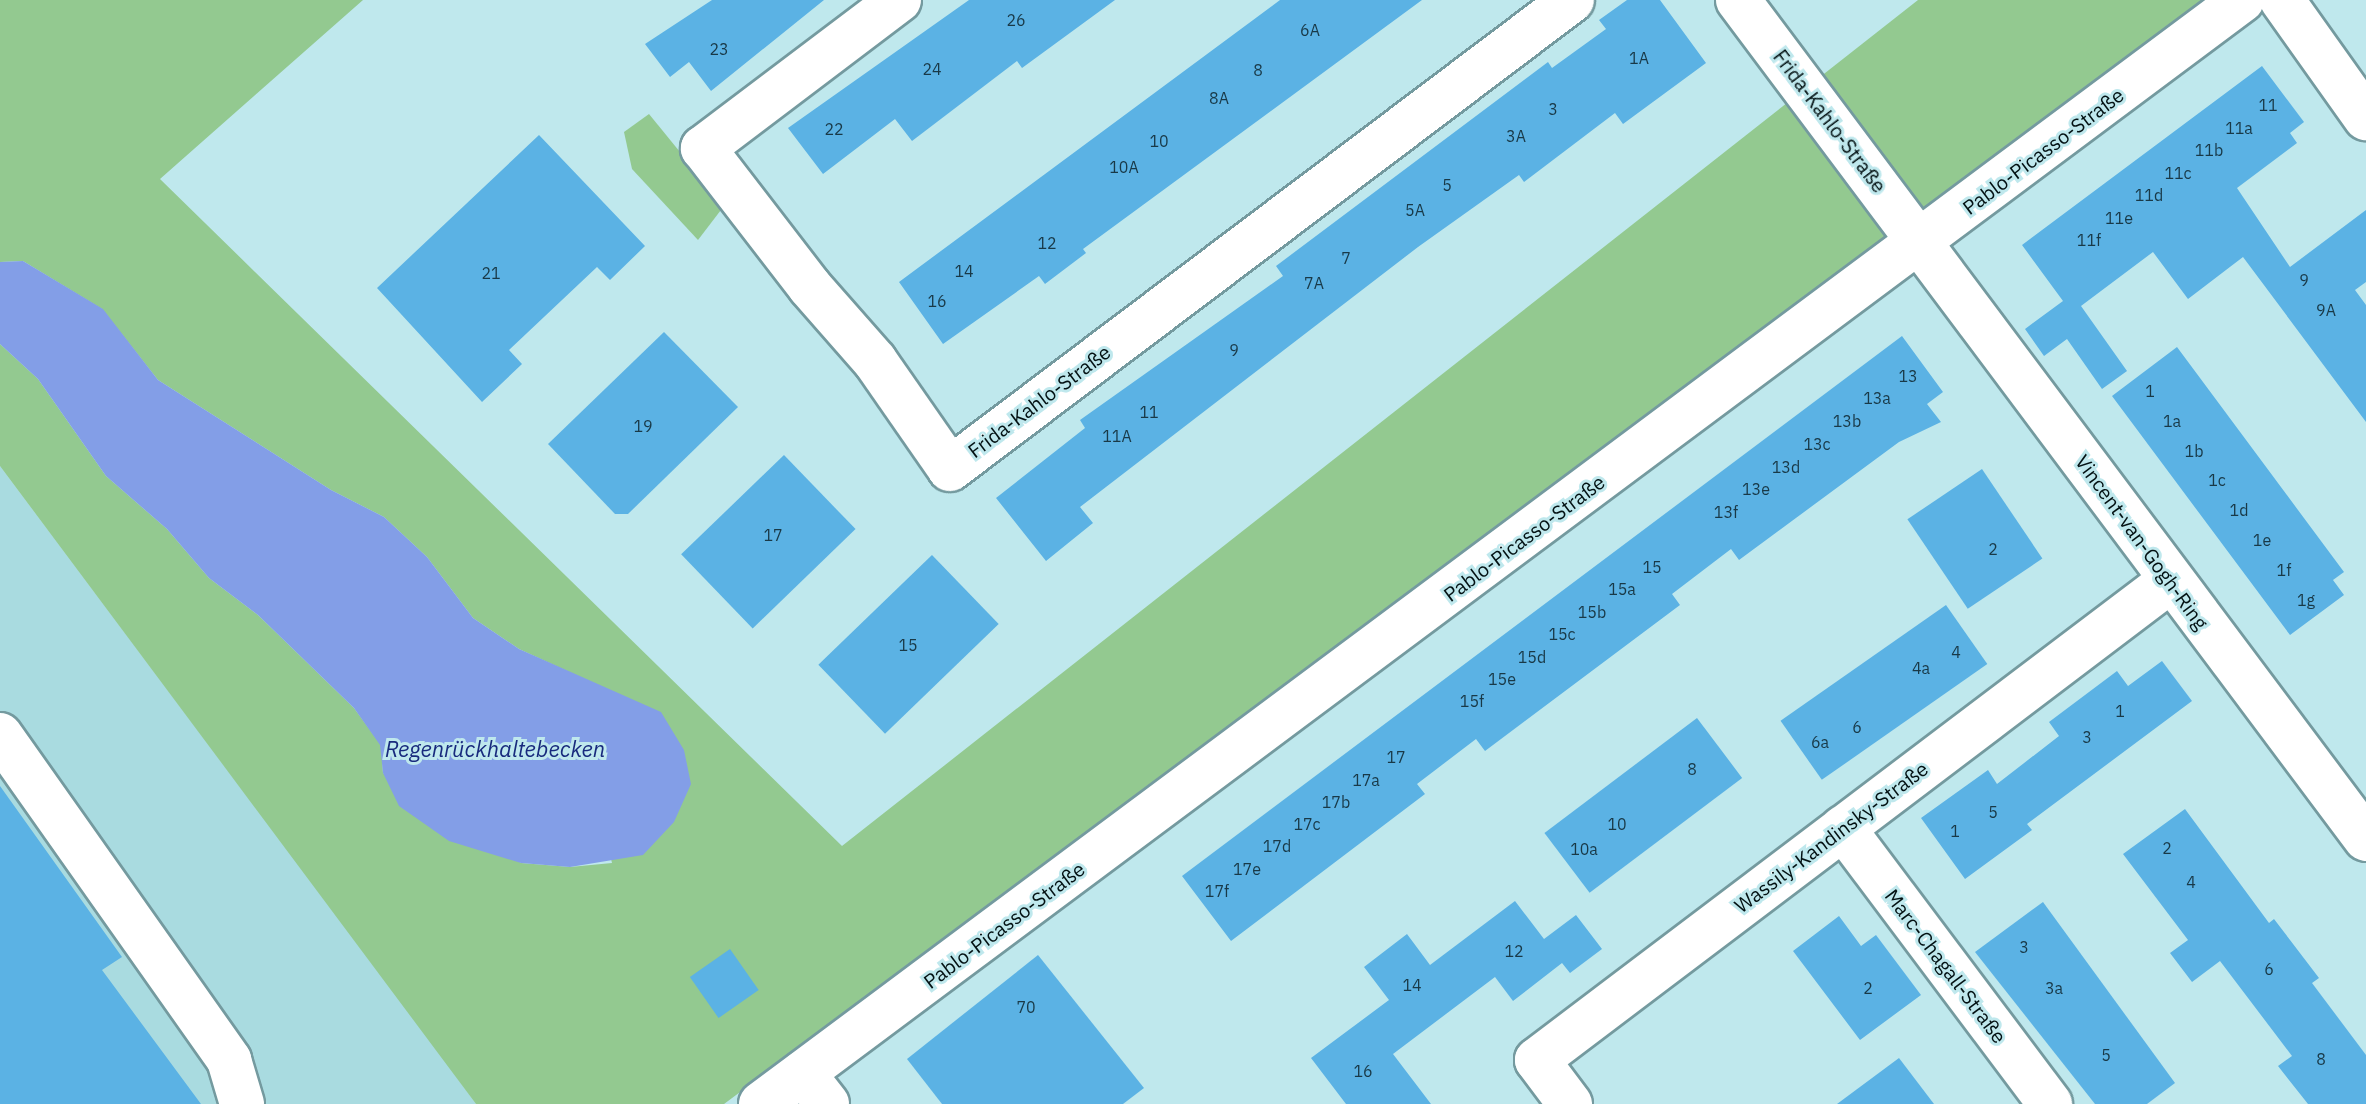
<!DOCTYPE html>
<meta charset="utf-8">
<style>
body{margin:0}
#map{position:relative;width:2366px;height:1104px;overflow:hidden;background:#bfe8ed;font-family:"IBM Plex Sans",sans-serif}
div>[style]{position:absolute}
[style*='--x']{left:calc(var(--x)*1px);top:calc(var(--y)*1px);width:calc(var(--w)*1px);rotate:calc(var(--a)*1deg)}
.built>*{inset:0;background:#a9dbe0}
.green>*{inset:0;background:#93c990}
.water>*{inset:0;background:#839ee7}
.building>*{inset:0;background:#5bb2e4;transform-origin:0 0}
.roads{filter:drop-shadow(2px 0 #749a9f) drop-shadow(-2px 0 #749a9f) drop-shadow(0 2px #749a9f) drop-shadow(0 -2px #749a9f)}
.minor>*{height:44px;margin:-22px;padding:0 22px;transform-origin:22px;border-radius:22px;background:#fff}
span{translate:-50% -50%;white-space:nowrap;text-align:center;line-height:1.15;-webkit-text-stroke:6px #bfe8ed;paint-order:stroke}
.number-label{font-size:16px;color:#193947}
.number-label span{-webkit-text-stroke-width:0}
.street-label{font-size:20px;color:#031113}
.water-label{font-size:22px;color:#182a7d;font-style:italic}
</style>
<div id="map">
<div class="built">
<div style="clip-path:polygon(0 466px,447px 1064px,476px 1104px,0 1104px)"></div>
</div>
<div class="green">
<div style="clip-path:polygon(0 0,363px 0,160px 179px,842px 846px,1918px 0,2203px 0,724px 1104px,476px 1104px,0 466px,0 344px,38px 379px,106px 476px,167px 529px,209px 578px,258px 615px,354px 708px,381px 745px,383px 773px,521px 863px,570px 867px,612px 863px,567px 671px,519px 649px,473px 618px,427px 557px,384px 517px,331px 490px,158px 380px,102px 309px,23px 261px,0 262px)"></div>
<div style="clip-path:polygon(649px 114px,724px 206px,698px 240px,632px 169px,624px 132px)"></div>
</div>
<div class="water">
<div style="clip-path:polygon(23px 261px,103px 309px,158px 380px,331px 490px,384px 517px,427px 557px,473px 618px,519px 649px,661px 712px,684px 750px,691px 784px,674px 822px,643px 855px,570px 867px,521px 863px,449px 841px,399px 806px,383px 773px,380px 745px,354px 708px,258px 615px,209px 578px,167px 529px,106px 476px,38px 379px,0 344px,0 262px)"></div>
</div>
<div class="building">
<div style="clip-path:polygon(712px 0,824px 0,711px 91px,689px 62px,670px 77px,645px 44px)"></div>
<div style="clip-path:polygon(969px 0,1115px 0,1022px 68px,1017px 61px,912px 141px,895px 119px,823px 174px,788px 128px)"></div>
<div style="clip-path:polygon(1280px 0,1422px 0,1083px 249px,1086px 253px,1045px 284px,1039px 276px,943px 344px,899px 282px)"></div>
<div style="clip-path:polygon(1627px 0,1660px 0,1706px 63px,1623px 124px,1615px 113px,1524px 182px,1519px 175px,1418px 247px,1080px 507px,1093px 523px,1046px 561px,996px 498px,1085px 428px,1080px 420px,1283px 276px,1276px 266px,1548px 62px,1552px 68px,1606px 29px,1599px 20px)"></div>
<div style="clip-path:polygon(2262px 66px,2304px 122px,2290px 133px,2297px 143px,2237px 188px,2290px 267px,2366px 210px,2366px 282px,2355px 290px,2366px 305px,2366px 422px,2243px 257px,2188px 299px,2153px 252px,2081px 306px,2127px 371px,2102px 389px,2067px 339px,2044px 356px,2025px 329px,2063px 301px,2022px 245px)"></div>
<div style="clip-path:polygon(539px 135px,645px 246px,610px 280px,597px 267px,509px 350px,522px 364px,482px 402px,377px 288px)"></div>
<div style="clip-path:polygon(664px 332px,738px 407px,628px 514px,615px 514px,548px 444px)"></div>
<div style="clip-path:polygon(1902px 336px,1943px 392px,1927px 404px,1941px 422px,1899px 442px,1739px 560px,1731px 549px,1672px 594px,1680px 605px,1485px 751px,1476px 739px,1417px 784px,1425px 794px,1231px 941px,1182px 876px)"></div>
<div style="clip-path:polygon(2177px 347px,2344px 572px,2333px 580px,2344px 595px,2290px 635px,2112px 396px)"></div>
<div style="left:784px;top:455px;width:103px;height:143px;rotate:46deg"></div>
<div style="left:1982px;top:469px;width:108px;height:90px;rotate:56deg"></div>
<div style="left:932px;top:555px;width:96px;height:158px;rotate:46deg"></div>
<div style="left:1946px;top:605px;width:72px;height:202px;rotate:55deg"></div>
<div style="clip-path:polygon(2162px 661px,2192px 701px,2027px 824px,2032px 830px,1965px 879px,1921px 818px,1988px 770px,1997px 784px,2059px 736px,2049px 722px,2117px 671px,2128px 686px)"></div>
<div style="left:1697px;top:718px;width:75px;height:191px;rotate:53deg"></div>
<div style="clip-path:polygon(0 786px,122px 957px,102px 970px,201px 1104px,0 1104px)"></div>
<div style="clip-path:polygon(2185px 809px,2269px 923px,2274px 919px,2319px 978px,2312px 983px,2366px 1055px,2366px 1104px,2308px 1104px,2278px 1066px,2292px 1056px,2220px 961px,2192px 982px,2170px 953px,2188px 940px,2123px 854px)"></div>
<div style="clip-path:polygon(1515px 901px,1544px 939px,1576px 915px,1602px 949px,1570px 973px,1562px 963px,1513px 1001px,1495px 977px,1393px 1054px,1431px 1104px,1346px 1104px,1311px 1058px,1389px 1000px,1364px 967px,1407px 934px,1430px 965px)"></div>
<div style="clip-path:polygon(2043px 902px,2175px 1083px,2147px 1104px,2095px 1104px,1975px 952px)"></div>
<div style="clip-path:polygon(1839px 916px,1861px 946px,1876px 935px,1921px 995px,1860px 1040px,1793px 951px)"></div>
<div style="left:730px;top:949px;width:50px;height:49px;rotate:55deg"></div>
<div style="clip-path:polygon(1038px 955px,1144px 1088px,1123px 1104px,942px 1104px,907px 1059px)"></div>
<div style="clip-path:polygon(1899px 1058px,1934px 1104px,1837px 1104px)"></div>
</div>
<div class="roads">
<div class="minor">
<div style="--x:899;--y:0;--w:246;--a:142.9"></div>
<div style="--x:703;--y:148;--w:175;--a:52.4"></div>
<div style="--x:810;--y:287;--w:98;--a:48.7"></div>
<div style="--x:875;--y:361;--w:131;--a:55.2"></div>
<div style="--x:950;--y:469;--w:779;--a:-37.02"></div>
<div style="--x:1738;--y:0;--w:1048;--a:53.18"></div>
<div style="--x:2282;--y:0;--w:145;--a:54.6"></div>
<div style="--x:0;--y:735;--w:398;--a:54.8"></div>
<div style="--x:229;--y:1060;--w:46;--a:73.5"></div>
<div style="--x:1843;--y:828;--w:345;--a:53.1"></div>
<div style="--x:803;--y:1073;--w:39;--a:52"></div>
<div style="--x:761;--y:1104;--w:1847;--a:-36.7"></div>
<div style="--x:1570;--y:1104;--w:55;--a:-126.9"></div>
<div style="--x:1537;--y:1060;--w:794;--a:-37.12"></div>
</div>
</div>
<div class="number-label">
<span style="left:1016px;top:20px">26</span>
<span style="left:1310px;top:30px">6A</span>
<span style="left:719px;top:49px">23</span>
<span style="left:1639px;top:58px">1A</span>
<span style="left:932px;top:69px">24</span>
<span style="left:1258px;top:70px">8</span>
<span style="left:1219px;top:98px">8A</span>
<span style="left:2268px;top:105px">11</span>
<span style="left:1553px;top:109px">3</span>
<span style="left:2239px;top:128px">11a</span>
<span style="left:834px;top:129px">22</span>
<span style="left:1516px;top:136px">3A</span>
<span style="left:1159px;top:141px">10</span>
<span style="left:2209px;top:150px">11b</span>
<span style="left:1124px;top:167px">10A</span>
<span style="left:2178px;top:173px">11c</span>
<span style="left:1447px;top:185px">5</span>
<span style="left:2149px;top:195px">11d</span>
<span style="left:1415px;top:210px">5A</span>
<span style="left:2119px;top:218px">11e</span>
<span style="left:2089px;top:240px">11f</span>
<span style="left:1047px;top:243px">12</span>
<span style="left:1346px;top:258px">7</span>
<span style="left:964px;top:271px">14</span>
<span style="left:491px;top:273px">21</span>
<span style="left:2304px;top:280px">9</span>
<span style="left:1314px;top:283px">7A</span>
<span style="left:937px;top:301px">16</span>
<span style="left:2326px;top:310px">9A</span>
<span style="left:1234px;top:350px">9</span>
<span style="left:1908px;top:376px">13</span>
<span style="left:2150px;top:391px">1</span>
<span style="left:1877px;top:398px">13a</span>
<span style="left:1149px;top:412px">11</span>
<span style="left:1847px;top:421px">13b</span>
<span style="left:2172px;top:421px">1a</span>
<span style="left:643px;top:426px">19</span>
<span style="left:1117px;top:436px">11A</span>
<span style="left:1817px;top:444px">13c</span>
<span style="left:2194px;top:451px">1b</span>
<span style="left:1786px;top:467px">13d</span>
<span style="left:2217px;top:480px">1c</span>
<span style="left:1756px;top:489px">13e</span>
<span style="left:2239px;top:510px">1d</span>
<span style="left:1726px;top:512px">13f</span>
<span style="left:773px;top:535px">17</span>
<span style="left:2262px;top:540px">1e</span>
<span style="left:1993px;top:549px">2</span>
<span style="left:1652px;top:567px">15</span>
<span style="left:2284px;top:570px">1f</span>
<span style="left:1622px;top:589px">15a</span>
<span style="left:2306px;top:600px">1g</span>
<span style="left:1592px;top:612px">15b</span>
<span style="left:1562px;top:634px">15c</span>
<span style="left:908px;top:645px">15</span>
<span style="left:1956px;top:652px">4</span>
<span style="left:1532px;top:657px">15d</span>
<span style="left:1921px;top:668px">4a</span>
<span style="left:1502px;top:679px">15e</span>
<span style="left:1472px;top:701px">15f</span>
<span style="left:2120px;top:711px">1</span>
<span style="left:1857px;top:727px">6</span>
<span style="left:2087px;top:737px">3</span>
<span style="left:1820px;top:742px">6a</span>
<span style="left:1396px;top:757px">17</span>
<span style="left:1692px;top:769px">8</span>
<span style="left:1366px;top:780px">17a</span>
<span style="left:1336px;top:802px">17b</span>
<span style="left:1993px;top:812px">5</span>
<span style="left:1307px;top:824px">17c</span>
<span style="left:1617px;top:824px">10</span>
<span style="left:1955px;top:831px">1</span>
<span style="left:1277px;top:846px">17d</span>
<span style="left:2167px;top:848px">2</span>
<span style="left:1584px;top:849px">10a</span>
<span style="left:1247px;top:869px">17e</span>
<span style="left:2191px;top:882px">4</span>
<span style="left:1217px;top:891px">17f</span>
<span style="left:2024px;top:947px">3</span>
<span style="left:1514px;top:951px">12</span>
<span style="left:2269px;top:969px">6</span>
<span style="left:1412px;top:985px">14</span>
<span style="left:1868px;top:988px">2</span>
<span style="left:2054px;top:988px">3a</span>
<span style="left:1026px;top:1007px">70</span>
<span style="left:2106px;top:1055px">5</span>
<span style="left:2321px;top:1059px">8</span>
<span style="left:1363px;top:1071px">16</span>
</div>
<div class="street-label">
<span style="left:1830px;top:121px;rotate:53deg">Frida-Kahlo-Straße</span>
<span style="left:2043px;top:151px;rotate:-37deg">Pablo-Picasso-Straße</span>
<span style="left:1039px;top:401px;rotate:-37deg">Frida-Kahlo-Straße</span>
<span style="left:1524px;top:538px;rotate:-37deg">Pablo-Picasso-Straße</span>
<span style="left:2142px;top:542px;rotate:54deg">Vincent-van-Gogh-Ring</span>
<span style="left:1831px;top:837px;rotate:-37deg">Wassily-Kandinsky-Straße</span>
<span style="left:1004px;top:925px;rotate:-37deg">Pablo-Picasso-Straße</span>
<span style="left:1946px;top:966px;rotate:53deg">Marc-Chagall-Straße</span>
</div>
<div class="water-label">
<span style="left:495px;top:749px">Regenrückhaltebecken</span>
</div>
</div>
